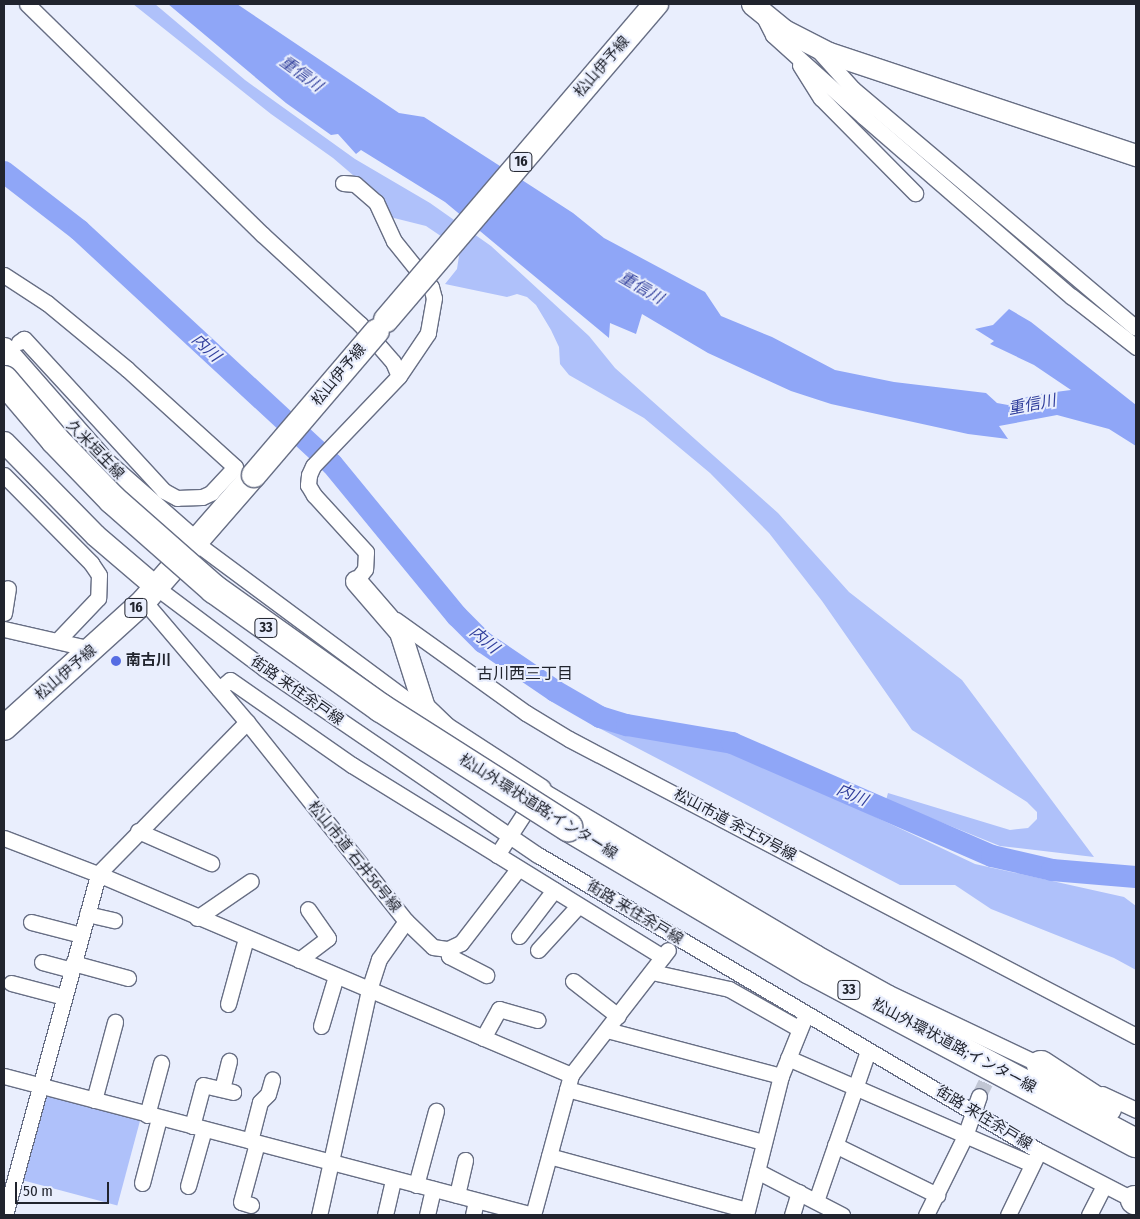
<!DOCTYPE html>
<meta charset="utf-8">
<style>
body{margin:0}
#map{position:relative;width:1140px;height:1219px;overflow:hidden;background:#e9eefd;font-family:"Fira Sans Condensed","Noto Sans JP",sans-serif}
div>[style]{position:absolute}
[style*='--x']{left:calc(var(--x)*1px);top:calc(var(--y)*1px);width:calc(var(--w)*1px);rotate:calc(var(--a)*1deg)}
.green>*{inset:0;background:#afc1fa;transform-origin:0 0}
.water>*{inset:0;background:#8fa6f7}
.river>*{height:22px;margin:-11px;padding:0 11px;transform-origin:11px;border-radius:11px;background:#8fa6f7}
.street-tunnel>*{height:15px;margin-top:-7.5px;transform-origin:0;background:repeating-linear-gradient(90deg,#c1c6d4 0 15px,transparent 0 23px)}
.roads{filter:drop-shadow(1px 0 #676e84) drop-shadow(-1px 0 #676e84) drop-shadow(0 1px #676e84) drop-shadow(0 -1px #676e84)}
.street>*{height:15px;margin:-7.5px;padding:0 7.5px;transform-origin:7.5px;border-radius:7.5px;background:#fff}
.secondary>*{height:21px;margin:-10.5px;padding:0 10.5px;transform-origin:10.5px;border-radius:10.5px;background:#fff}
.primary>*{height:24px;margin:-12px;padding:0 12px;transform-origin:12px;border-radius:12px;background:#fff}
.highway>*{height:28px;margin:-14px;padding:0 14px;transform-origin:14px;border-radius:14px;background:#fff}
.bridges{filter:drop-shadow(1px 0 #676e84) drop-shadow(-1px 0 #676e84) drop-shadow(0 1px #676e84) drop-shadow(0 -1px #676e84)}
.primary-bridge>*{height:24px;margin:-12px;padding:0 12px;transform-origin:12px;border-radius:12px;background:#fff}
.highway-bridge>*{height:28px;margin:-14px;padding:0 14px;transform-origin:14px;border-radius:14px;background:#fff}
.dots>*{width:14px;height:14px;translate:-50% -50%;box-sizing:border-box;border:2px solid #e9eefd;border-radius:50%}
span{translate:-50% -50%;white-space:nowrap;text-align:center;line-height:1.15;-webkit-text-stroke:4px #e9eefd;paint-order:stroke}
.shield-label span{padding:1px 4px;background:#e9eefd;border:1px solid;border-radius:4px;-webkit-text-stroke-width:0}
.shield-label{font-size:14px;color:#21242e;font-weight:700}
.street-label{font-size:15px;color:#21242e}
.poi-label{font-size:15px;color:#21242e;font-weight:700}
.left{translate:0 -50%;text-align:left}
.water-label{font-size:16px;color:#313f9c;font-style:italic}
.neighbourhood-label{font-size:16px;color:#21242e}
.frame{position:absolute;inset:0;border:5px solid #21242e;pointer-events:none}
.scale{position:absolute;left:15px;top:1182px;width:94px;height:22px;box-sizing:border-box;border:2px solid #21242e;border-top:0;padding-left:6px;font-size:15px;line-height:18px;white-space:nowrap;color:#21242e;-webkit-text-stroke:4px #e9eefd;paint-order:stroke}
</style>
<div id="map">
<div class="green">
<div style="clip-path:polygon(133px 4px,155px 4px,245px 80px,355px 159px,430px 203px,491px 246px,589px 336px,615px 368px,778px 513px,849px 592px,962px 680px,1094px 857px,1000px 846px,886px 800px,888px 793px,1010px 830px,1028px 828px,1037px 819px,1037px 812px,1027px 802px,912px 730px,822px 601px,769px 533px,710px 473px,644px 418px,569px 375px,560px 364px,559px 347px,551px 330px,536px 305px,527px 297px,517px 294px,507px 297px,445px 284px,457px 269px,460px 249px,426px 226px,390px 217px,381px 199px,333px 158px,271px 114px)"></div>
<div style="clip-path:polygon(597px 727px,699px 747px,732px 749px,975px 864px,1124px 897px,1136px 906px,1136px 970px,1114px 958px,991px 909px,955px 885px,900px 885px)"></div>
<div style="left:45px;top:1093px;width:99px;height:90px;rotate:15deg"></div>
</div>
<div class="water">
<div style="clip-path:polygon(168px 4px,237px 4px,399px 113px,424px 117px,573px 213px,604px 238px,705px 292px,721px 316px,772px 337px,835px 370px,894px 382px,986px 393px,997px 403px,1008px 405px,1032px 395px,1071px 390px,1034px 365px,990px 344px,994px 341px,975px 329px,993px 325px,1009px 309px,1031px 322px,1136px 405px,1136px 446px,1109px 429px,1057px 415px,999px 426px,1008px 439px,968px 434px,831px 404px,791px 391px,708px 353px,642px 314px,636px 334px,610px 323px,609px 338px,445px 202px,361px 150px,356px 154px,338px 134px,331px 135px,286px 103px)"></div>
</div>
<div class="river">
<div style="--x:4;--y:172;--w:95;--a:37.7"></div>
<div style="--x:79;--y:230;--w:345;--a:42.8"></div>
<div style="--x:332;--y:464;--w:197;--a:50.6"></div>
<div style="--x:457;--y:616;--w:37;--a:45"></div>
<div style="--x:483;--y:642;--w:87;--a:34.2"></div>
<div style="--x:555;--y:691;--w:52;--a:30"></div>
<div style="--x:600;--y:717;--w:28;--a:17"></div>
<div style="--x:627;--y:725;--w:107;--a:9.7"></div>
<div style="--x:732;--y:743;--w:283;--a:23.5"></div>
<div style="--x:992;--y:856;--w:62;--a:13.1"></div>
<div style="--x:1052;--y:870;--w:84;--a:4.8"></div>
</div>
<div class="street-tunnel">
<div style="--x:979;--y:1096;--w:37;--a:-64"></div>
</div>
<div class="roads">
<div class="street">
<div style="--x:27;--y:4;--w:329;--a:44.4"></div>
<div style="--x:262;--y:234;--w:133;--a:42.6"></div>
<div style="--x:360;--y:324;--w:50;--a:49"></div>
<div style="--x:393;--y:362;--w:15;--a:67"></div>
<div style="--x:764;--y:17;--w:20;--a:63"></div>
<div style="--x:773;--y:35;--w:122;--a:42"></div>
<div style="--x:864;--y:117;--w:274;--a:40.9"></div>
<div style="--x:1071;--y:296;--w:83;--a:38.1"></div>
<div style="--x:818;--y:50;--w:52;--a:48.1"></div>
<div style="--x:853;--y:89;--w:370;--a:40.2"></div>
<div style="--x:800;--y:65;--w:39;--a:58"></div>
<div style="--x:821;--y:98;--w:134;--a:45.3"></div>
<div style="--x:343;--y:183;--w:12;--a:5"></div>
<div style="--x:355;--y:184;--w:28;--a:41"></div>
<div style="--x:376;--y:202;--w:43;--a:65.2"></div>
<div style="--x:394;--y:241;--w:59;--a:51.2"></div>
<div style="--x:431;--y:287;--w:11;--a:75"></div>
<div style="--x:434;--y:298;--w:36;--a:100"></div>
<div style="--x:428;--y:333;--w:52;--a:124"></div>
<div style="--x:399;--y:376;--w:124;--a:133.7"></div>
<div style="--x:313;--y:466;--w:10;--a:114"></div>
<div style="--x:309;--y:475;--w:10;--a:96"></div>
<div style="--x:308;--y:485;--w:12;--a:59"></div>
<div style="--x:314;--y:495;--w:77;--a:47.6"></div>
<div style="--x:366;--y:552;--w:17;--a:93"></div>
<div style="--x:365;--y:569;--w:15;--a:127"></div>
<div style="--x:4;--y:275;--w:51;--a:33.1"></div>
<div style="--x:47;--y:303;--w:104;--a:39.5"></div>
<div style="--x:127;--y:369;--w:146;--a:42.2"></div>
<div style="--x:235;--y:467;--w:35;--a:133"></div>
<div style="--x:211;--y:493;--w:10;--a:156"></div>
<div style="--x:202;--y:497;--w:25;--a:178"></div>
<div style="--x:177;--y:498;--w:15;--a:-152"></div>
<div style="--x:164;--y:491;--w:207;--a:-132.6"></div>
<div style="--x:24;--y:339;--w:6;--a:149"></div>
<div style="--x:4;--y:475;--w:124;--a:45.3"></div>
<div style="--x:91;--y:563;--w:14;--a:56"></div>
<div style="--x:99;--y:575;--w:23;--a:92"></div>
<div style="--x:98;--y:598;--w:59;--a:133.6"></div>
<div style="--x:196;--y:543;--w:289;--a:36.6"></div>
<div style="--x:157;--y:588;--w:135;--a:36.9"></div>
<div style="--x:265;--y:669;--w:330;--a:34.3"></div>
<div style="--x:538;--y:855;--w:582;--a:30.58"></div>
<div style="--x:1039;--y:1151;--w:109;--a:27.3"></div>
<div style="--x:144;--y:601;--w:159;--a:49.6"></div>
<div style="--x:247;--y:722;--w:255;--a:51.4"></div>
<div style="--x:406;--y:921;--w:47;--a:125.4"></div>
<div style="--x:379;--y:959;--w:33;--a:108"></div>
<div style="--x:369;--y:990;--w:230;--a:102.5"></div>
<div style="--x:4;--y:613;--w:25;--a:-81"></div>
<div style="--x:396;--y:620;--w:160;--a:35.6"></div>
<div style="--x:526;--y:713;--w:50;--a:31.2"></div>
<div style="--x:569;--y:739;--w:640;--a:27.65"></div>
<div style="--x:4;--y:629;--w:89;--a:12.9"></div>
<div style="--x:219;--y:689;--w:14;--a:-39"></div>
<div style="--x:230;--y:680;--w:149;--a:34.9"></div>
<div style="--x:352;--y:765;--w:365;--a:31.7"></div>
<div style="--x:138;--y:831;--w:80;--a:23.7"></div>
<div style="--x:4;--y:838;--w:101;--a:21"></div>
<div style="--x:98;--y:874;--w:514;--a:23.02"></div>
<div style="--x:497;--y:855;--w:79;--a:-56.9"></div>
<div style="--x:540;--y:789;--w:322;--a:30.6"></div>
<div style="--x:817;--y:953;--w:82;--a:29.1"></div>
<div style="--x:889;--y:993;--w:175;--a:25.4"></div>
<div style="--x:87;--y:914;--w:28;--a:13"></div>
<div style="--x:197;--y:918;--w:65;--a:-34.4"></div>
<div style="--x:406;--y:921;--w:37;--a:44"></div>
<div style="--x:433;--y:947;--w:15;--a:8"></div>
<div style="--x:448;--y:949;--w:14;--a:-25"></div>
<div style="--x:461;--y:943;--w:93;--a:-52.4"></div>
<div style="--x:31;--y:922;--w:52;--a:14.6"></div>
<div style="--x:519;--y:936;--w:58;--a:-52.7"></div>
<div style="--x:448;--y:949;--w:7;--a:82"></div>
<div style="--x:449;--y:956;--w:42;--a:27.2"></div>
<div style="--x:538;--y:950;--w:59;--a:-47.7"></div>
<div style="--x:299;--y:960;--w:36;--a:-37"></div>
<div style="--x:328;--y:938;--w:35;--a:-125"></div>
<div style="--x:42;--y:962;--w:31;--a:15"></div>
<div style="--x:73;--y:963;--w:57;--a:15.3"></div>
<div style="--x:652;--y:972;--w:79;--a:12.4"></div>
<div style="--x:729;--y:989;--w:79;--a:29.5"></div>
<div style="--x:573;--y:981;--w:57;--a:37.9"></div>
<div style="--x:11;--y:983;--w:55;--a:14.8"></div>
<div style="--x:228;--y:1004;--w:68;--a:-74.7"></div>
<div style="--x:321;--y:1026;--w:52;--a:-73.3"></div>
<div style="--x:607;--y:1030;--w:180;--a:14.8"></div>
<div style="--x:483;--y:1038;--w:33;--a:-61"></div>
<div style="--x:499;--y:1009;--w:40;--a:16"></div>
<div style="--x:788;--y:1058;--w:266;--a:23.5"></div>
<div style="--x:4;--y:1076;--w:547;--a:14.72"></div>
<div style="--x:222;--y:1089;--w:29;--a:-76"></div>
<div style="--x:567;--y:1089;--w:204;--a:15.1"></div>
<div style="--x:1102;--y:1094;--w:38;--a:25"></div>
<div style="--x:94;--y:1100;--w:81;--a:-74.9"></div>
<div style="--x:147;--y:1115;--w:54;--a:-74.9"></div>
<div style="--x:192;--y:1126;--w:42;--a:-75"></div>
<div style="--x:203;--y:1085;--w:31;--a:13"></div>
<div style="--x:250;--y:1141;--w:40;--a:-75.6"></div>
<div style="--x:260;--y:1102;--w:11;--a:-45"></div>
<div style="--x:268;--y:1094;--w:15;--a:-74"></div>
<div style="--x:835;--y:1145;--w:114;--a:26.1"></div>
<div style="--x:549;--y:1156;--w:205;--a:15.3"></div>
<div style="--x:757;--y:1171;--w:96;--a:27.4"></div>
<div style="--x:142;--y:1183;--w:67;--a:-75.3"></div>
<div style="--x:416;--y:1185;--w:77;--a:-74.9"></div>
<div style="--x:188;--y:1186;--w:59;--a:-74.3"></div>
<div style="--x:457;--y:1195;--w:36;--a:-77"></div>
<div style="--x:816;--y:1201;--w:159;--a:-70.9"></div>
<div style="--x:251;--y:1205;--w:10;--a:-163"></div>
<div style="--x:241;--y:1202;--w:61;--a:-74.8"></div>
<div style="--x:5;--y:1215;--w:353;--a:-74.7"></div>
<div style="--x:98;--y:874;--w:213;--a:-45.6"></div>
<div style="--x:385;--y:1215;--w:37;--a:-77"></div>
<div style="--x:427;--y:1215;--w:27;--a:-77"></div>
<div style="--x:473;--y:1215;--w:14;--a:-78"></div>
<div style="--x:533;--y:1215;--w:145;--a:-74.8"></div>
<div style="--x:571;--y:1075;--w:158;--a:-52.2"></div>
<div style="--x:746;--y:1215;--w:143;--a:-75.9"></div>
<div style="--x:781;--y:1076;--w:67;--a:-68"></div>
<div style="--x:792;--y:1215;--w:24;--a:-73"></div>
<div style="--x:926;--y:1215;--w:88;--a:-63.7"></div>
<div style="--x:965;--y:1136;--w:42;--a:-70.7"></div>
<div style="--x:1008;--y:1215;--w:64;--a:-64.2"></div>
<div style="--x:1089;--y:1215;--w:33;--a:-63"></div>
</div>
<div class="secondary">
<div style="--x:752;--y:4;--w:41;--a:39.1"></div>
<div style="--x:784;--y:30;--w:51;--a:27.1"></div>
<div style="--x:829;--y:53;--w:324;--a:18.4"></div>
<div style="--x:4;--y:348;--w:154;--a:48.7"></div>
<div style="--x:106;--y:464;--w:120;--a:41.3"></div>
<div style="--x:4;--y:442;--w:130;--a:45.6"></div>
<div style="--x:95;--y:535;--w:82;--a:40.5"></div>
<div style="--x:356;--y:581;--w:67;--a:49.2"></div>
<div style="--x:400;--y:632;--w:79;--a:72.3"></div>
<div style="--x:424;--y:707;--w:30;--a:44"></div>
<div style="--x:446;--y:728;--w:112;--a:33"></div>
</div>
<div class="primary">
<div style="--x:4;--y:728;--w:189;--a:-42.2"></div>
<div style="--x:144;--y:601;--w:167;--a:-48.9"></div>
</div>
<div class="highway">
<div style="--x:568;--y:827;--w:281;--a:30.6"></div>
<div style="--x:810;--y:970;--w:369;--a:28"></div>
<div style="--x:1041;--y:1065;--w:79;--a:33.1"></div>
<div style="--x:1135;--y:1200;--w:1;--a:45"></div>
</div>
</div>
<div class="bridges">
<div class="primary-bridge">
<div style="--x:386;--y:320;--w:416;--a:-49.5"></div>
<div style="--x:254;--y:475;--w:189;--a:-49.5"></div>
</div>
<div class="highway-bridge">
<div style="--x:4;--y:380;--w:79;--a:49.6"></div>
<div style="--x:55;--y:440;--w:83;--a:46"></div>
<div style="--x:113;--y:500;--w:135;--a:41.4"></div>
<div style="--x:214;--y:589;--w:205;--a:35.5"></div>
<div style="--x:381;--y:708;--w:222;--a:32.5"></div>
</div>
</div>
<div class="dots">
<div style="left:116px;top:661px;background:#566de3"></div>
</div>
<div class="shield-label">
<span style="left:521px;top:162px">16</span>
<span style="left:136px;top:608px">16</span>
<span style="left:266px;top:628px">33</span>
<span style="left:849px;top:990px">33</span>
</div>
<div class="street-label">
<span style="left:602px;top:67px;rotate:-49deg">松山伊予線</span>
<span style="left:339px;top:375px;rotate:-50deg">松山伊予線</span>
<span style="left:95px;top:450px;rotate:46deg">久米垣生線</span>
<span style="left:66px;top:673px;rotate:-41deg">松山伊予線</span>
<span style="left:297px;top:691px;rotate:35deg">街路 来住余戸線</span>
<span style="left:538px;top:807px;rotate:32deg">松山外環状道路;インター線</span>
<span style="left:735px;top:825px;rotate:28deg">松山市道 余土57号線</span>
<span style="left:354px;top:857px;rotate:51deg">松山市道 石井56号線</span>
<span style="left:635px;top:913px;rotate:31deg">街路 来住余戸線</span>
<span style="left:954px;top:1046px;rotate:28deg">松山外環状道路;インター線</span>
<span style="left:984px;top:1118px;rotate:31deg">街路 来住余戸線</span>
</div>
<div class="poi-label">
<span class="left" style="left:126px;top:661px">南古川</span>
</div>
<div class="water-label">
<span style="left:301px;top:74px;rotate:36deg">重信川</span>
<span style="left:641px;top:288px;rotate:30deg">重信川</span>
<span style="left:206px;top:348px;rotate:43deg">内川</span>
<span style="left:1032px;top:405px;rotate:-11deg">重信川</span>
<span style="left:484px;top:640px;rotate:40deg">内川</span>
<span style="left:852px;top:795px;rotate:23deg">内川</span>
</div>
<div class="neighbourhood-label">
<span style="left:525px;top:674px">古川西三丁目</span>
</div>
<div class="frame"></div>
<div class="scale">50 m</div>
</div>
